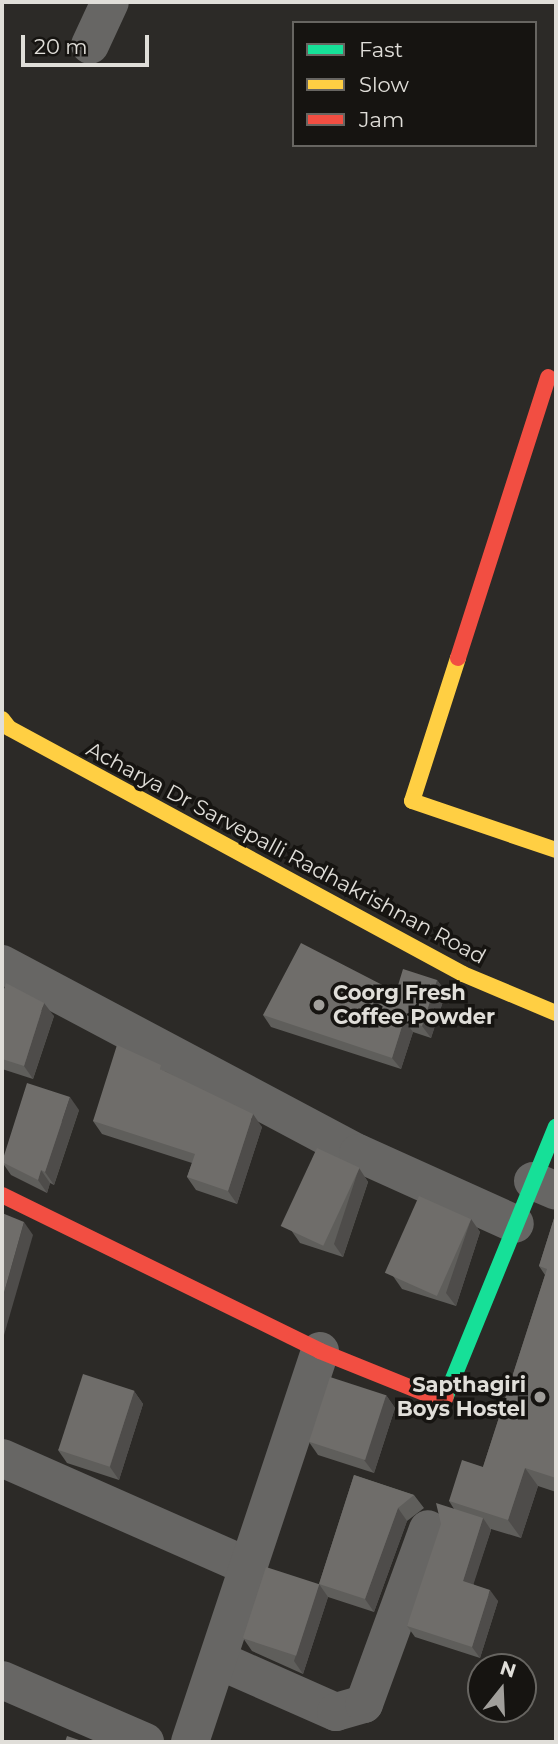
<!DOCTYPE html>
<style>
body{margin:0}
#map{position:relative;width:558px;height:1744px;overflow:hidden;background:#2c2a27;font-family:Montserrat,sans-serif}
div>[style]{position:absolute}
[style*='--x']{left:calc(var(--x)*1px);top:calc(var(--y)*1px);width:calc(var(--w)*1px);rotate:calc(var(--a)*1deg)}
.street>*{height:38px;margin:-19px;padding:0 19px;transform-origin:19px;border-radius:19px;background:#676664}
.fast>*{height:16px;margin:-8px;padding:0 8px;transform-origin:8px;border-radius:8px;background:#16e098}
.slow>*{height:16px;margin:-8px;padding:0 8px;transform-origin:8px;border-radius:8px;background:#ffcf43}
.jam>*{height:16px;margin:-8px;padding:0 8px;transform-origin:8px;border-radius:8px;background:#f24e42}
.wall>*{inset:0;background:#5f5e5b}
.shaded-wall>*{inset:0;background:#4e4c4a}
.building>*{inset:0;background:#6f6d6a;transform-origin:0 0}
.dots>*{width:19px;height:19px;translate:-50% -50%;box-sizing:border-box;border:4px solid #161411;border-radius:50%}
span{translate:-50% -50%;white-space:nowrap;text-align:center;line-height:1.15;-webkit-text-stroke:7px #161411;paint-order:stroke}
.street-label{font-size:21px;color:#e0ded9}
.poi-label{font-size:21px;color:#e0ded9;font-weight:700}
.left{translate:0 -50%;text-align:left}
.right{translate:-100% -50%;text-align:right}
.frame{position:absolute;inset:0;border:4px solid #e0ded9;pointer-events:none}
.legend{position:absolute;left:292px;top:21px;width:245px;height:126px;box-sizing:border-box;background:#161411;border:2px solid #676561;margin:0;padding:9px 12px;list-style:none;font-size:21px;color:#e0ded9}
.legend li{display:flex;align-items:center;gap:14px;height:35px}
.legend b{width:35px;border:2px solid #676561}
.north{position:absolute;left:467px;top:1653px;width:70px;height:70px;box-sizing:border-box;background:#161411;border:2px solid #676561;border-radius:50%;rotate:18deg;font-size:19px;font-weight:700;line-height:28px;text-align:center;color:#e0ded9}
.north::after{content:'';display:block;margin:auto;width:24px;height:32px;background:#a19f9b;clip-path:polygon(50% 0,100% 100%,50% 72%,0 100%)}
.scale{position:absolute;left:21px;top:35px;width:128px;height:32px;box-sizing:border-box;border:4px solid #e0ded9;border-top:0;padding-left:9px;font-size:21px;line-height:24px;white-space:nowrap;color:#e0ded9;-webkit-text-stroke:5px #161411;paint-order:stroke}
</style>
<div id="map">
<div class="street">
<div style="--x:90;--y:45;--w:47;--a:-65.1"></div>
<div style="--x:2;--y:964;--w:403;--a:28"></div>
<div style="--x:358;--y:1153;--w:172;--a:24.3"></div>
<div style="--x:533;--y:1181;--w:25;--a:23"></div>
<div style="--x:2;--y:1458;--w:270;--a:23.8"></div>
<div style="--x:218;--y:1660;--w:129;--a:23.8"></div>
<div style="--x:336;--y:1712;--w:29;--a:-16"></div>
<div style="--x:364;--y:1704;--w:186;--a:-69.9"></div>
<div style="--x:2;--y:1680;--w:156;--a:23.4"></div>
<div style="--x:190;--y:1742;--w:412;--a:-71.6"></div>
</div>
<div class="fast">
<div style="--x:446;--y:1396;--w:291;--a:-67.8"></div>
</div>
<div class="slow">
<div style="--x:458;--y:658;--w:150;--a:107.8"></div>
<div style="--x:412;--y:801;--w:152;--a:18.8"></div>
<div style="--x:2;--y:719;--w:11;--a:52"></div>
<div style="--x:9;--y:728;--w:516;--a:28.45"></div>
<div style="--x:463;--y:974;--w:101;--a:22.8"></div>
</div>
<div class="jam">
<div style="--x:458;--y:658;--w:295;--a:-72.2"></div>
<div style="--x:2;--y:1195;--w:354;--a:26.1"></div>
<div style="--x:320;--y:1351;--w:134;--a:22"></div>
<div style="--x:444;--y:1401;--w:5;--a:-68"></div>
</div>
<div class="wall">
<div style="clip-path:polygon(437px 980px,446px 992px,431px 1038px,413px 1032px,401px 1069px,271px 1027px,263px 1015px,396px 992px)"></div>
<div style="clip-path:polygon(2px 995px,54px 1016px,33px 1079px,2px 1069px)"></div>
<div style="clip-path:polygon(165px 1071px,262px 1127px,237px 1204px,196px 1190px,187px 1177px,192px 1163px,102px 1134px,93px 1121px)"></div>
<div style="clip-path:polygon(79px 1110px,54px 1185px,50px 1183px,47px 1193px,11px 1175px,2px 1162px)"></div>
<div style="clip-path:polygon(359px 1168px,368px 1182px,343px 1257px,300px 1243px,291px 1230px)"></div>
<div style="clip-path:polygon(556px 1212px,556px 1492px,538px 1486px,521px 1538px,491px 1529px,491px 1530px,473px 1584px,498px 1601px,480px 1658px,415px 1637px,407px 1626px,454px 1509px,449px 1501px,483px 1467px,545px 1275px,539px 1266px)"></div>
<div style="clip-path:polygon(471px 1219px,480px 1232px,456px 1306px,402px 1289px,393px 1276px)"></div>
<div style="clip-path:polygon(134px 1391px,143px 1404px,119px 1480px,67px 1463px,58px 1450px)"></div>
<div style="clip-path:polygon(386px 1395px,395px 1408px,374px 1473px,318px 1455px,309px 1442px)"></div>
<div style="clip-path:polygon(354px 1475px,414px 1495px,424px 1508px,407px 1521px,374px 1612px,328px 1597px,303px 1674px,252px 1651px,243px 1638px,319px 1584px)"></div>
</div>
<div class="shaded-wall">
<div style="clip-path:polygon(437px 980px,446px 992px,431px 1038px,422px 1026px)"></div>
<div style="clip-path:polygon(44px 1003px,54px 1016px,33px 1079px,24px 1066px)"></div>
<div style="clip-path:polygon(404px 1020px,413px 1032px,401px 1069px,392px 1058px)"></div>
<div style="clip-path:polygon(70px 1097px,79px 1110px,54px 1185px,45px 1172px)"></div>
<div style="clip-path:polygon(253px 1114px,262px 1127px,237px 1204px,228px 1191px)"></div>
<div style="clip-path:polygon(359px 1168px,368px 1182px,343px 1257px,334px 1244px)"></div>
<div style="clip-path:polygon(41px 1170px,50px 1183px,47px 1193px,38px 1180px)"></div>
<div style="clip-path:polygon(471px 1219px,480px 1232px,456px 1306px,446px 1293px)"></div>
<div style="clip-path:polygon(24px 1222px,33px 1235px,2px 1342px,2px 1300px)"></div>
<div style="clip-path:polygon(134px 1391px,143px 1404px,119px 1480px,110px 1467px)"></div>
<div style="clip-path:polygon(386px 1395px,395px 1408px,374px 1473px,364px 1460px)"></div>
<div style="clip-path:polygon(525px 1468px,538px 1486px,521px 1538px,508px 1520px)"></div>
<div style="clip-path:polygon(398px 1508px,407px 1521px,374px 1612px,365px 1599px)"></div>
<div style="clip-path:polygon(483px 1518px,491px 1530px,471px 1592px,463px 1581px)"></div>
<div style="clip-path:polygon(319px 1584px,328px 1597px,303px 1674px,294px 1661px)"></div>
<div style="clip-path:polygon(490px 1590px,498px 1601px,480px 1658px,472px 1647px)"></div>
</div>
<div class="building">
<div style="clip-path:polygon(301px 943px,396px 992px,403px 969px,437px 980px,422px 1026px,404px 1020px,392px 1058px,263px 1015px)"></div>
<div style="clip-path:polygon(6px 983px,44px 1003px,24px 1066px,2px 1059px,2px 995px)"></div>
<div style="clip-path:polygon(117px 1045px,161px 1065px,160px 1069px,253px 1114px,228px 1191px,187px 1177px,195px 1154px,93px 1121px)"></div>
<div style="clip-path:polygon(27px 1083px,70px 1097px,45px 1172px,41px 1170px,38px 1180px,2px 1162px)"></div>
<div style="left:317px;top:1148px;width:47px;height:86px;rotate:25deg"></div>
<div style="left:419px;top:1196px;width:57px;height:84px;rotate:24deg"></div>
<div style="clip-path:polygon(556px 1212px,556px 1478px,525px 1468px,508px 1520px,449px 1501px,462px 1460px,483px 1467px,547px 1269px,539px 1266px)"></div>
<div style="clip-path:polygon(2px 1213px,24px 1222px,2px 1300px)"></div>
<div style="left:83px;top:1374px;width:54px;height:80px;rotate:18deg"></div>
<div style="left:330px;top:1377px;width:59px;height:68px;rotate:18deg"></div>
<div style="clip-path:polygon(354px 1475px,414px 1495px,398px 1508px,365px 1599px,319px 1584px)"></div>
<div style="clip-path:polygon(436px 1503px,483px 1518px,463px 1581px,490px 1590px,472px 1647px,407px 1626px,441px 1524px)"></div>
<div style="left:266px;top:1567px;width:56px;height:75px;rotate:18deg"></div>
<div style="clip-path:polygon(67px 1736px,85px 1742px,65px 1742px)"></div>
</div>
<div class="dots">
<div style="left:319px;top:1005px;background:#a19f9b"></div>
<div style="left:540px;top:1397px;background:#a19f9b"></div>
</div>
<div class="street-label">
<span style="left:286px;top:853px;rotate:28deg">Acharya Dr Sarvepalli Radhakrishnan Road</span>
</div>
<div class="poi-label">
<span class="left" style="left:333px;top:1005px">Coorg Fresh<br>Coffee Powder</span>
<span class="right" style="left:526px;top:1397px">Sapthagiri<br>Boys Hostel</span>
</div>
<div class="frame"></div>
<ul class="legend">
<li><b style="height:9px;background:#16e098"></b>Fast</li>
<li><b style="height:9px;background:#ffcf43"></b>Slow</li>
<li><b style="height:9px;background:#f24e42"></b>Jam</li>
</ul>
<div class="north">N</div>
<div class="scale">20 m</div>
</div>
